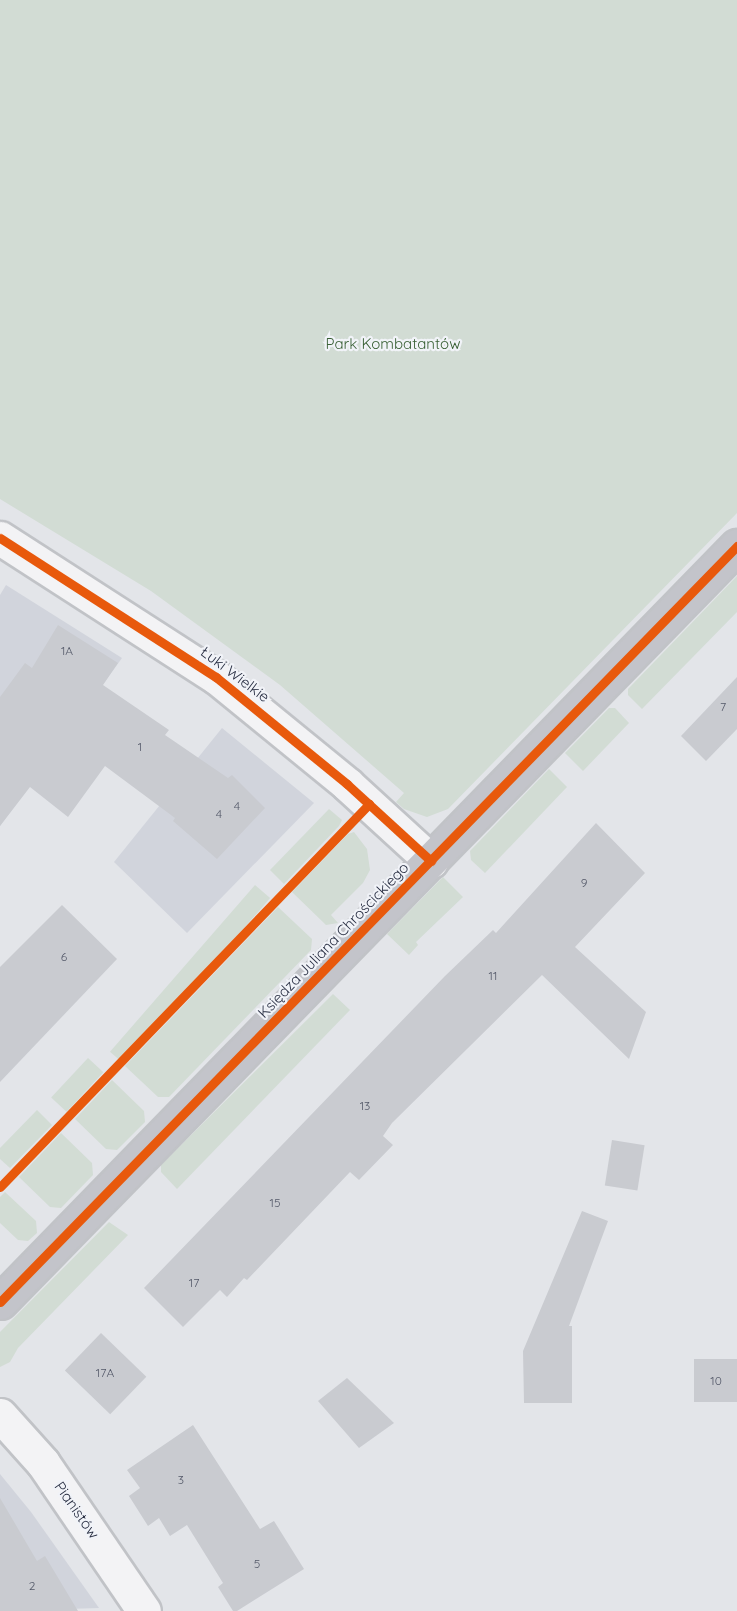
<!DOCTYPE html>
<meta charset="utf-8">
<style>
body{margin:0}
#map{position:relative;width:737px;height:1611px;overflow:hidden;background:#e3e5e9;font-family:Quicksand,sans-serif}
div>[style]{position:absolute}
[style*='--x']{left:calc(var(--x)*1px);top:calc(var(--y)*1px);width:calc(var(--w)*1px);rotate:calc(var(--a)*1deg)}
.built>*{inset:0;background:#d1d4dc}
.green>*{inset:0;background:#d2dcd4;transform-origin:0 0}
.building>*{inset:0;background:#c9cbd0;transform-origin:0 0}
.roads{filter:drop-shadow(2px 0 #c1c3c7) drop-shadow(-2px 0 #c1c3c7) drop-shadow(0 2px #c1c3c7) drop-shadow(0 -2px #c1c3c7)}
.street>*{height:33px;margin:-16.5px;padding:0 16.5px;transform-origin:16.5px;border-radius:16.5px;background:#f3f3f5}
.secondary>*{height:33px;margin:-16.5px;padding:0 16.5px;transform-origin:16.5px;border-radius:16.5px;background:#c3c4ca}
.cycleway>*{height:9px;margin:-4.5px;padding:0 4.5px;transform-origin:4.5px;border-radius:4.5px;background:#e8590c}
span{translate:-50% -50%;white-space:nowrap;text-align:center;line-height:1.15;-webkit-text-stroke:4.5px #f1f3f8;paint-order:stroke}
.number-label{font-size:12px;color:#535868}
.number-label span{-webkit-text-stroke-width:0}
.park-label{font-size:15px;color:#396035}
.street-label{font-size:15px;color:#292f43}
</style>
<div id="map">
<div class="built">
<div style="clip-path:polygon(6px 585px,122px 658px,0 826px,0 595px)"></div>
<div style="clip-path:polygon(222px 728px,314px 803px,187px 933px,114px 862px)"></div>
<div style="clip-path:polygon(0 1474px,31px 1512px,99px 1608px,0 1611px)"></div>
</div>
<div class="green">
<div style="clip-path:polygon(0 0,737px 0,737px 513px,448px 809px,427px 817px,404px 809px,396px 802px,404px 793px,280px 685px,151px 591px,0 499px)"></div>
<div style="clip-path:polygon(737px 576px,737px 612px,642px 709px,628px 695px,628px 689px)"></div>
<div style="clip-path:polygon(609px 708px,615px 708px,629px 723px,583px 771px,565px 753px)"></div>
<div style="clip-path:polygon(549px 769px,567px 787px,485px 873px,471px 860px,470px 851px)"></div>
<div style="clip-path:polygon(329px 809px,342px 820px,339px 826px,284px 884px,270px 870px)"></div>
<div style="clip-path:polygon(354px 832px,367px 849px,370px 870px,363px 883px,331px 915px,338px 923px,326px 925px,292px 892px,348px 834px)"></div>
<div style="clip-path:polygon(443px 877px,463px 897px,416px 942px,418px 945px,409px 955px,387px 934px)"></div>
<div style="left:255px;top:885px;width:20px;height:221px;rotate:41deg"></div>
<div style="clip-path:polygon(278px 907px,312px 939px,311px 950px,169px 1097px,158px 1097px,125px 1066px)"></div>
<div style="clip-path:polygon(333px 994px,350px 1010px,177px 1189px,161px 1172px,161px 1165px)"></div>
<div style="left:88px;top:1058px;width:21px;height:54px;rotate:43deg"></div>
<div style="clip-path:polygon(112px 1080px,144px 1111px,145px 1122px,117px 1150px,106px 1149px,75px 1119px)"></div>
<div style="clip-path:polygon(37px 1110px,52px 1125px,10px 1168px,0 1159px,0 1148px)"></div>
<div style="clip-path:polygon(61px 1133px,92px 1163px,93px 1175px,61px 1208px,50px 1207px,19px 1177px)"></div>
<div style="clip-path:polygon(5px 1192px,36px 1221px,37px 1233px,28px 1241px,18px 1240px,0 1223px,0 1197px)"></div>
<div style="clip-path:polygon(109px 1222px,128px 1235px,18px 1348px,10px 1362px,0 1367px,0 1332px)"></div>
</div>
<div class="building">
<div style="clip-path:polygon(58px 625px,118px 663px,103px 685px,169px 730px,165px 735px,228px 778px,232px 775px,265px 808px,217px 859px,173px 821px,175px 818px,105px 766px,68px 817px,30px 787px,0 826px,0 697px,25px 663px,32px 668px)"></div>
<div style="clip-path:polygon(737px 677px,737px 729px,706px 761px,681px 736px)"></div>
<div style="clip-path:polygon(596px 823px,645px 873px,575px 947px,646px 1012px,629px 1059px,542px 975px,392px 1123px,383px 1136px,393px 1145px,359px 1180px,350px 1172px,247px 1280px,244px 1278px,227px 1297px,220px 1290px,183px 1327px,144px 1288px,445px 976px,493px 930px,496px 933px)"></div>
<div style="clip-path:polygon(62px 905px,117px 959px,0 1082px,0 967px)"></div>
<div style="left:612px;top:1140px;width:33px;height:46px;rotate:9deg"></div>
<div style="clip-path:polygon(582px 1211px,608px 1221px,569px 1326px,572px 1326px,572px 1403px,524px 1403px,523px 1351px)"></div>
<div style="left:101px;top:1333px;width:63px;height:52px;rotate:44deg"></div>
<div style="left:694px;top:1359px;width:43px;height:43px"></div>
<div style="clip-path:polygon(347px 1378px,394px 1423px,359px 1448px,318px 1401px)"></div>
<div style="clip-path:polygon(193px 1425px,260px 1529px,274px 1521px,304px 1569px,237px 1611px,233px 1611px,218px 1587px,223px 1583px,187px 1525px,170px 1536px,159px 1518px,148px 1526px,129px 1496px,140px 1488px,127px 1470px)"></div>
<div style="clip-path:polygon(0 1498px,37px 1561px,45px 1556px,78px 1611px,0 1611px)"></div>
</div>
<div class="roads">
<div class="street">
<div style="--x:0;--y:538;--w:257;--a:32.8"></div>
<div style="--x:216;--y:677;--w:169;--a:39.2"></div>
<div style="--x:347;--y:784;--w:114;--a:42.5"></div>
<div style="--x:0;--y:1415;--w:64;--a:48.1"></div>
<div style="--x:43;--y:1463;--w:179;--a:55.7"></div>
</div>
<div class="secondary">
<div style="--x:0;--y:1302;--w:1056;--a:-45.73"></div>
</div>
</div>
<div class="cycleway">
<div style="--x:0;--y:538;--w:257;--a:32.8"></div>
<div style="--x:216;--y:677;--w:169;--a:39.2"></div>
<div style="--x:347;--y:784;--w:114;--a:42.5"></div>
<div style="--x:0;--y:1187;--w:532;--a:-46.07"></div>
<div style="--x:0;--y:1302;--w:1056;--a:-45.73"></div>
</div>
<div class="number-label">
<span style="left:67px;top:651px">1A</span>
<span style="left:723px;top:707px">7</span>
<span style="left:140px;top:747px">1</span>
<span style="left:237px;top:806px">4</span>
<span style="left:219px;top:814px">4</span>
<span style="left:584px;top:883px">9</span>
<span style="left:64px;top:957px">6</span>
<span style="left:493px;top:976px">11</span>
<span style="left:365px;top:1106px">13</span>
<span style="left:275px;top:1203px">15</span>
<span style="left:194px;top:1283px">17</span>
<span style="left:105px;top:1373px">17A</span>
<span style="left:716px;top:1381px">10</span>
<span style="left:181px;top:1480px">3</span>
<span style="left:257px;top:1564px">5</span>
<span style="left:32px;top:1586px">2</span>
</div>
<div class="park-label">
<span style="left:393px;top:344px">Park Kombatantów</span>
</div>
<div class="street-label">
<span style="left:235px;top:674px;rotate:37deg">Łuki Wielkie</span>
<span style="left:333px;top:940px;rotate:-46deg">Księdza Juliana Chrościckiego</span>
<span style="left:77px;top:1510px;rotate:55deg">Pianistów</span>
</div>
</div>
